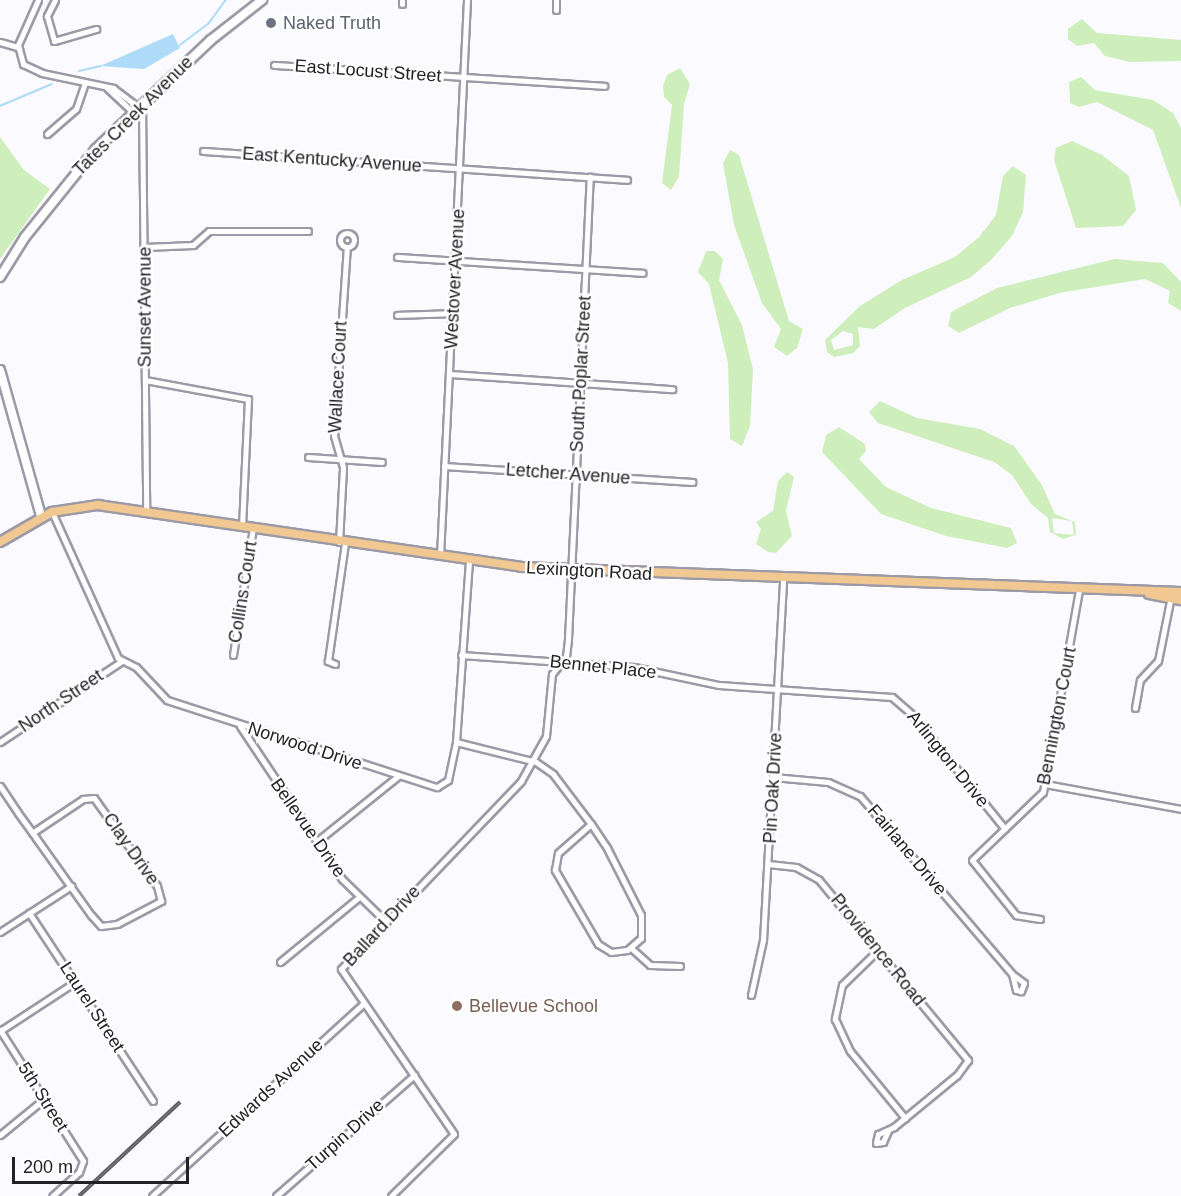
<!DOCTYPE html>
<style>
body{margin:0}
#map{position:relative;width:1181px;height:1196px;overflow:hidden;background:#fafaff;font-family:Arial,sans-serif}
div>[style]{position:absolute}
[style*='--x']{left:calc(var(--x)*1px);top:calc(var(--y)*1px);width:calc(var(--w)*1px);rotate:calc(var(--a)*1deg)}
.green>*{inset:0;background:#ceeebb}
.water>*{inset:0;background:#aedbf7}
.stream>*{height:1.5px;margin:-0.75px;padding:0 0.75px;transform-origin:0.75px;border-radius:0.75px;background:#aedbf7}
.roads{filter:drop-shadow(2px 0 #9b9aa6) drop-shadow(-2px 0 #9b9aa6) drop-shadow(0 2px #9b9aa6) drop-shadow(0 -2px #9b9aa6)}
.minor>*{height:5px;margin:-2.5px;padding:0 2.5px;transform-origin:2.5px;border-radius:2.5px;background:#fff}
.minor>.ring{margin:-2.5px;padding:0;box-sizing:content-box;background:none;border:5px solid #fff;border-radius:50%}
.secondary>*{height:8px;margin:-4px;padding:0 4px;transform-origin:4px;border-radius:4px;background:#fff}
.primary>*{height:8px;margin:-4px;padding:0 4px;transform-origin:4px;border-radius:4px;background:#f2c892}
.rail>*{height:4px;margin-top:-2px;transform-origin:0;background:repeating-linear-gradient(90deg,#fff 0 4.5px,#5e5e62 0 9px);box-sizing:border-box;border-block:2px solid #5e5e62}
.dots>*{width:16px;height:16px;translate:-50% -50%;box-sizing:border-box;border:3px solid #fff;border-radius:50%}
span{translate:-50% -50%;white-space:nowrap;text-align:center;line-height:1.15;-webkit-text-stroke:5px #fff;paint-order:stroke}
.worship-label{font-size:18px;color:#5b616d}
.left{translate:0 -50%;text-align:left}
.street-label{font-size:18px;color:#222226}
.education-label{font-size:18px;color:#785e54}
.scale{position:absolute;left:12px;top:1157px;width:177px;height:27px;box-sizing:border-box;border:3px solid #222226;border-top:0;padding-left:8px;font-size:18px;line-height:21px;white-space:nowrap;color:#222226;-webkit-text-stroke:4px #fff;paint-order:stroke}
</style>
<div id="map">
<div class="green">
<div style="clip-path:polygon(1082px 19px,1097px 33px,1181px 40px,1181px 61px,1130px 62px,1105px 56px,1094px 43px,1077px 46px,1068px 39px,1068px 29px)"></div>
<div style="clip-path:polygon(680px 68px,690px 84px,684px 104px,679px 177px,671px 190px,662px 183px,672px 105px,664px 97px,663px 86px,667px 75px)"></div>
<div style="clip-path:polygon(1081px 77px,1095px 90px,1153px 100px,1173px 113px,1181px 128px,1181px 208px,1153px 130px,1097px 102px,1079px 107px,1070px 103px,1069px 82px)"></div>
<div style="clip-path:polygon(0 137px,24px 170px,50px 189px,0 259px)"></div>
<div style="clip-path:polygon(1072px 141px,1102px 155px,1129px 176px,1136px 210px,1123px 226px,1076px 228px,1054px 160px,1056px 148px)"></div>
<div style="clip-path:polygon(730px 150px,739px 155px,789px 321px,803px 329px,797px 348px,787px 356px,774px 347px,781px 329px,762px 303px,734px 225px,723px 163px)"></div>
<div style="clip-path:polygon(evenodd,1013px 166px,1026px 175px,1023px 212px,1012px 236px,991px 260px,971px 277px,905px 308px,874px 329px,858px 327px,860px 346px,853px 353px,834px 357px,827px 352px,825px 340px,860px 306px,902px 280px,955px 257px,979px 237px,996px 215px,1003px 176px,1013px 166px,843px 331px,853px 334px,853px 345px,834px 350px,831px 340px,843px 331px)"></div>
<div style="clip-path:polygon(706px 251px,715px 251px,723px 259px,719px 280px,742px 325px,753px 369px,750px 426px,742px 446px,730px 439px,728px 363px,709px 284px,698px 272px)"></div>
<div style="clip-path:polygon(1114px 259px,1163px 263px,1181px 282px,1181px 311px,1168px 303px,1170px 291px,1145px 279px,1059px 293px,1010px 308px,959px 333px,948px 326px,951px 312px,997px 288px)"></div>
<div style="clip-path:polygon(evenodd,880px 401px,917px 418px,980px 429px,1014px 446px,1042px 485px,1055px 514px,1075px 522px,1076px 535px,1063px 539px,1050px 532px,1048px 518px,1031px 504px,1012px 475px,994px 462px,878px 423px,869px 412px,880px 401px,1052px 518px,1072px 521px,1074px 535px,1054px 533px,1052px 518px)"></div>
<div style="clip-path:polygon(839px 427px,865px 444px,866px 451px,859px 459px,886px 487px,931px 508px,1011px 528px,1017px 543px,1007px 548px,946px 536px,881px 514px,822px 452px,826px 435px)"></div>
<div style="clip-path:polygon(787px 472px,794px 477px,786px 511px,792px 536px,776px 553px,768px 552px,756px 544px,761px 529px,756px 522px,773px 511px,778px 481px)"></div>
</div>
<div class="water">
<div style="clip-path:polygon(173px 34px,180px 48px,144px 69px,100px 66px)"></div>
</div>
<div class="stream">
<div style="--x:180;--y:45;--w:36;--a:-37"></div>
<div style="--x:209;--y:23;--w:29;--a:-54"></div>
<div style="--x:79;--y:71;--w:22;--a:-13"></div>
<div style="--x:0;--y:106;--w:56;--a:-22.9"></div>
</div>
<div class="roads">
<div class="minor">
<div style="--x:38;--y:0;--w:49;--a:114"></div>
<div style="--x:18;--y:45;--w:20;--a:75"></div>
<div style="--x:23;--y:64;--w:21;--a:25"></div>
<div style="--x:42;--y:73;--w:73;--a:11.9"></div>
<div style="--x:113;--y:88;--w:31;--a:37"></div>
<div style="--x:55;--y:0;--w:18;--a:117"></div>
<div style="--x:47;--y:16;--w:26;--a:74"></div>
<div style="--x:54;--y:41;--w:44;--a:-15.9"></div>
<div style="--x:402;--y:4;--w:4;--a:-90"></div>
<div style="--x:556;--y:10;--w:10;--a:-90"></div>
<div style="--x:0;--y:42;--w:19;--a:16"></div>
<div style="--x:274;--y:65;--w:331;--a:3.6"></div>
<div style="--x:107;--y:88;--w:35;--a:43"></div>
<div style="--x:142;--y:105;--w:407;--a:89.4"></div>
<div style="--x:47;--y:134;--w:38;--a:-41"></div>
<div style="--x:76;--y:109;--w:28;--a:-71"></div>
<div style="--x:203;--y:151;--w:425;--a:3.9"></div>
<div class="ring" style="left:340px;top:233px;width:9px;height:9px"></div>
<div style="--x:145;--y:247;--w:48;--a:-2.4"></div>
<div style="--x:193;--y:245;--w:21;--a:-41"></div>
<div style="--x:209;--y:231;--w:99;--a:0"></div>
<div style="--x:397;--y:257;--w:246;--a:3.7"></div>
<div style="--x:397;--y:315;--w:57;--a:-2"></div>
<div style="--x:450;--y:374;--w:223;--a:3.9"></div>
<div style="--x:145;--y:380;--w:105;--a:10.5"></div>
<div style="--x:248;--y:399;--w:128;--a:92.7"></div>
<div style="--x:308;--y:457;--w:74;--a:3.9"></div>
<div style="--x:444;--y:466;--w:249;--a:3.7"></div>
<div style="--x:52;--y:512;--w:160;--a:65.7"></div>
<div style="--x:118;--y:658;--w:20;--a:27"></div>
<div style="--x:136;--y:667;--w:45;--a:46.8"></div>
<div style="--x:167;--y:700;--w:284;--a:17.9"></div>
<div style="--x:437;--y:787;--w:13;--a:-32"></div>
<div style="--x:448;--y:780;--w:39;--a:-78"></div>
<div style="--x:456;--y:742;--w:180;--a:-85.9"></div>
<div style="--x:339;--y:542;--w:75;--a:-86.9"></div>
<div style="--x:343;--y:467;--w:32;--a:-106"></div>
<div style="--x:334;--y:436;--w:189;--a:-86.1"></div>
<div style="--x:440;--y:556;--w:557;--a:-87.22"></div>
<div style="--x:233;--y:655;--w:129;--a:-81.1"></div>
<div style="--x:461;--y:655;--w:173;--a:4"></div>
<div style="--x:634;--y:667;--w:87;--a:12"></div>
<div style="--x:719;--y:685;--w:173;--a:4"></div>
<div style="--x:892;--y:697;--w:28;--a:41"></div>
<div style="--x:913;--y:715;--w:146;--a:51.1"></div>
<div style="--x:335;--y:664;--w:8;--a:-157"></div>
<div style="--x:328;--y:661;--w:7;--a:-82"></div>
<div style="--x:329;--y:654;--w:112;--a:-81.8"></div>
<div style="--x:1135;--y:708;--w:28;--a:-80"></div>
<div style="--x:1140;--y:680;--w:26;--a:-47"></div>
<div style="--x:1158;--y:661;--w:66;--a:-78.7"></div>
<div style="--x:240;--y:726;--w:184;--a:56.3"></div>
<div style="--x:342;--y:879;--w:62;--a:44.3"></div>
<div style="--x:0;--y:742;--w:146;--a:-33.6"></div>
<div style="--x:456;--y:742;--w:82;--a:14"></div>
<div style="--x:536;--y:762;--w:21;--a:35"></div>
<div style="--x:553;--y:774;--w:63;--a:52.8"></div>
<div style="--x:591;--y:824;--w:29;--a:56"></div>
<div style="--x:607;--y:848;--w:75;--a:63.1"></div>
<div style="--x:641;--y:915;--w:23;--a:90"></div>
<div style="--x:641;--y:938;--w:18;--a:139"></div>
<div style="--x:627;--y:950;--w:16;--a:173"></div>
<div style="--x:611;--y:952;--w:15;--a:-148"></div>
<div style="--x:598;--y:944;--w:86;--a:-120.2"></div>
<div style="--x:555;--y:870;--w:17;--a:-80"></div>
<div style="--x:558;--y:853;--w:44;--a:-41.3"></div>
<div style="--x:773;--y:777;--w:55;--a:5.2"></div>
<div style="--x:828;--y:782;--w:35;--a:24"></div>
<div style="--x:860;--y:796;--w:234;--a:49.5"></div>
<div style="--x:1045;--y:784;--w:138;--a:10.4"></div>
<div style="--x:0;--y:786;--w:32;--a:56"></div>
<div style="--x:18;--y:813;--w:31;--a:54"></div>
<div style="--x:36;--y:838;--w:95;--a:54.5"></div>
<div style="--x:91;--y:915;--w:15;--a:48"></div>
<div style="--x:101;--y:926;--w:16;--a:-7"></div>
<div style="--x:117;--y:924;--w:50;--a:-27.6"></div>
<div style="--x:161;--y:901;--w:16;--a:-105"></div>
<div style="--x:157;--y:886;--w:108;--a:-125.6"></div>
<div style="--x:94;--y:798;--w:11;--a:175"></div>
<div style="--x:83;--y:799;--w:61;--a:146.3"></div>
<div style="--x:316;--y:842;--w:105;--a:-38.8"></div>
<div style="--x:768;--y:864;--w:28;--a:6"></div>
<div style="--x:796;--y:867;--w:26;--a:29"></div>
<div style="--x:819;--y:880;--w:234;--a:50.4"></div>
<div style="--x:968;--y:1060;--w:19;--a:126"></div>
<div style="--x:957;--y:1075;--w:82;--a:140.5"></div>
<div style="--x:894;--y:1127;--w:17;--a:156"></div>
<div style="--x:878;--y:1134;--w:9;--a:103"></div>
<div style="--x:876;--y:1143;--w:7;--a:-8"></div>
<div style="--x:883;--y:1142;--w:12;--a:-66"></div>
<div style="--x:29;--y:913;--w:225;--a:56.6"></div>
<div style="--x:1040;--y:919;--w:24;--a:-171"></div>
<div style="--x:1016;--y:915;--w:70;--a:-128.7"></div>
<div style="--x:972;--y:860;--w:98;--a:-43.8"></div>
<div style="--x:1043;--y:792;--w:206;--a:-79.9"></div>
<div style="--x:0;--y:932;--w:85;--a:-32.9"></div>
<div style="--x:631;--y:948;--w:25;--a:42"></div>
<div style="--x:650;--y:965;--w:30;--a:2"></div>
<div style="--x:878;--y:950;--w:50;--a:135.8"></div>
<div style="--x:842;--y:985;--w:35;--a:102"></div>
<div style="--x:835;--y:1019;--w:35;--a:65"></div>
<div style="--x:850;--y:1051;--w:87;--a:50.6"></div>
<div style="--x:280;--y:962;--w:101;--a:-39.4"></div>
<div style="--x:1012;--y:974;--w:15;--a:37"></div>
<div style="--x:1024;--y:983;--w:9;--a:111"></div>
<div style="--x:1021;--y:991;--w:5;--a:-169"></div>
<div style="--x:1016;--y:990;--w:16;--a:-104"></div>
<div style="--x:751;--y:995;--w:56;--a:-77.7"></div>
<div style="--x:763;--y:940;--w:362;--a:-86.8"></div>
<div style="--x:0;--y:1030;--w:155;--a:57.6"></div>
<div style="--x:83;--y:1161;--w:12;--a:110"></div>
<div style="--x:79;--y:1172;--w:36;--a:138"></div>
<div style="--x:0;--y:1031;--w:90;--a:-33.2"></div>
<div style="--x:0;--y:1135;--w:57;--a:-39.3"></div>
<div style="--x:152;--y:1196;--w:285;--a:-42.3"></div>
<div style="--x:276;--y:1196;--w:184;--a:-41.2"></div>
<div style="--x:391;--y:1196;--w:88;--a:-44.5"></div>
<div style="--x:454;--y:1134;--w:200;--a:-124.4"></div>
<div style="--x:341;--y:969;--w:260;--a:-46.2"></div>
<div style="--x:521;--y:781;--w:51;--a:-60.9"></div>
<div style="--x:546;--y:736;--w:62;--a:-84.5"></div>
<div style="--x:552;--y:674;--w:23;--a:-52"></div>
<div style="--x:566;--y:656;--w:17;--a:-83"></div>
<div style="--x:568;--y:639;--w:463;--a:-87.3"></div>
</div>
<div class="secondary">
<div style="--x:0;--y:277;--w:47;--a:-58"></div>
<div style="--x:25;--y:237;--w:113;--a:-51.1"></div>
<div style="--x:96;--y:149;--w:158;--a:-43.5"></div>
<div style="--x:211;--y:40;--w:65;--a:-38.1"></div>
<div style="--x:0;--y:370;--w:152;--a:74.3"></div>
</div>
<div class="primary">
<div style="--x:0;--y:542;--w:60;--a:-30"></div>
<div style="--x:52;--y:512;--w:47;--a:-8.7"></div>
<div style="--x:98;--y:505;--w:428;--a:8.3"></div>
<div style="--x:521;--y:567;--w:660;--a:2.17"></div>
<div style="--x:1149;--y:594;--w:33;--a:11"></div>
</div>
</div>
<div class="rail">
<div style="--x:79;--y:1196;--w:138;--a:-42.9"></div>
</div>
<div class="dots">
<div style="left:271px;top:23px;background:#6b7280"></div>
<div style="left:457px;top:1006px;background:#8d6e63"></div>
</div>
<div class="worship-label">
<span class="left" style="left:283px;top:23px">Naked Truth</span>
</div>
<div class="street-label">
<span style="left:368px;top:71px;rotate:4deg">East Locust Street</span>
<span style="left:133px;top:116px;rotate:-45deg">Tates Creek Avenue</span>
<span style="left:332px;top:160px;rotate:4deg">East Kentucky Avenue</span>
<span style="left:455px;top:279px;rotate:-87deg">Westover Avenue</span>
<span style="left:145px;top:307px;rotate:-90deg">Sunset Avenue</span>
<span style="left:581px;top:374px;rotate:-87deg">South Poplar Street</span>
<span style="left:338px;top:377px;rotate:-87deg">Wallace Court</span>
<span style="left:568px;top:474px;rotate:4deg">Letcher Avenue</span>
<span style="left:589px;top:571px;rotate:3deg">Lexington Road</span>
<span style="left:243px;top:592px;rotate:-81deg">Collins Court</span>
<span style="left:603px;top:667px;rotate:6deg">Bennet Place</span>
<span style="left:61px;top:701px;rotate:-34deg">North Street</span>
<span style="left:1057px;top:716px;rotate:-79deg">Bennington Court</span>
<span style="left:305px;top:746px;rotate:18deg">Norwood Drive</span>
<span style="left:948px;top:759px;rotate:51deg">Arlington Drive</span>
<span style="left:773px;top:788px;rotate:-87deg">Pin Oak Drive</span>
<span style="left:308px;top:828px;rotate:55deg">Bellevue Drive</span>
<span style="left:131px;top:849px;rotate:55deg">Clay Drive</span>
<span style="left:907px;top:850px;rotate:50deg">Fairlane Drive</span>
<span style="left:382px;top:926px;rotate:-47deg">Ballard Drive</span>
<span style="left:878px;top:950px;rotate:51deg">Providence Road</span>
<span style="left:92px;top:1007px;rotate:57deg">Laurel Street</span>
<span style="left:271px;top:1088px;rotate:-43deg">Edwards Avenue</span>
<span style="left:43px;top:1097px;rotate:58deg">5th Street</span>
<span style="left:345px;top:1135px;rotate:-42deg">Turpin Drive</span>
</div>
<div class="education-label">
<span class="left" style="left:469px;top:1006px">Bellevue School</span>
</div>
<div class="scale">200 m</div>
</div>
